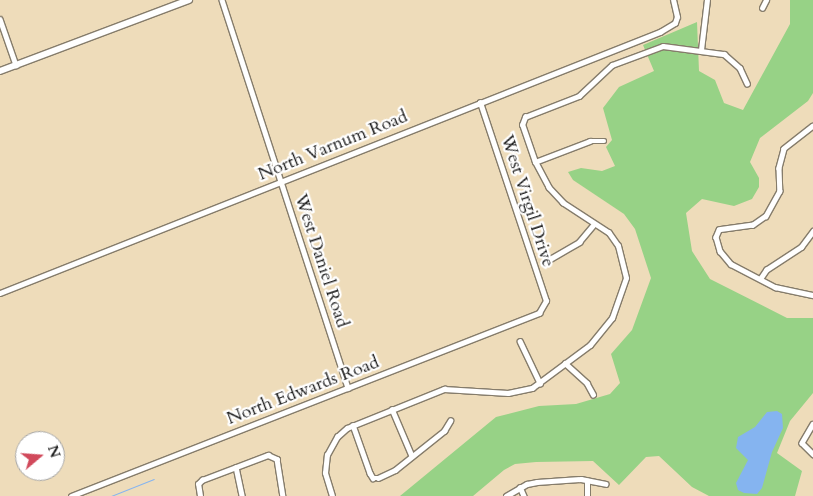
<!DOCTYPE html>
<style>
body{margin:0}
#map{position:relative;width:813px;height:496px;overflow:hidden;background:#eedcba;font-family:Cardo,serif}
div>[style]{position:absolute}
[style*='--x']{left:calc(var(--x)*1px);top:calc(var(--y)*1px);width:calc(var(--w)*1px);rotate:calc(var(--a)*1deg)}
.green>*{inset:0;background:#97d286}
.water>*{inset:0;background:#85b4f0}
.stream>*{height:1px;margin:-0.5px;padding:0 0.5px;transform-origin:0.5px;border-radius:0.5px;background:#85b4f0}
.roads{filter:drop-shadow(1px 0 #857c6b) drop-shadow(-1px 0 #857c6b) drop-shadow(0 1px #857c6b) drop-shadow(0 -1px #857c6b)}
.street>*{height:4.5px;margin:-2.25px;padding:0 2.25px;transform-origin:2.25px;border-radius:2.25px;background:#fff}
.secondary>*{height:6px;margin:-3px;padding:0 3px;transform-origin:3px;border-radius:3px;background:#fff}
span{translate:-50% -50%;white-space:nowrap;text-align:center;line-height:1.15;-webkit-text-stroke:4.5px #fff;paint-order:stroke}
.street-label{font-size:18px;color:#1c1c1c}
.north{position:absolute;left:15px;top:431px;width:50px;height:50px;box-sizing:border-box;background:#fff;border:1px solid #a4a4a4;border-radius:50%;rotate:72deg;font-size:14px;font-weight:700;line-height:20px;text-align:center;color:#1c1c1c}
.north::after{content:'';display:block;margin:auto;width:18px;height:22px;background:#d1495b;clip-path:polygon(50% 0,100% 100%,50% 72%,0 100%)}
</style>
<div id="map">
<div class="green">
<div style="clip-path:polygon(790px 0,813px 0,813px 93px,808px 101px,760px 138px,750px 162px,759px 178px,759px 187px,752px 199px,734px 206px,702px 199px,686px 213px,692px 251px,710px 279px,787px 318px,813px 318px,813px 393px,790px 421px,777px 453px,802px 471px,795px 496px,709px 496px,692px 487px,659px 456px,646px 457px,619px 485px,593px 461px,536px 462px,515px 464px,504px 470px,473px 496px,400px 496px,496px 417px,539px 406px,576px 404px,610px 394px,620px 383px,611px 354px,632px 330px,651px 278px,635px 229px,624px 214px,573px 180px,568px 172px,581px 168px,602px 171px,615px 166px,606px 147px,612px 140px,603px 108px,619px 87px,654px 71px,643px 45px,697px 22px,699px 71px,715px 80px,724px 103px,743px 110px,790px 24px)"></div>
</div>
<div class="water">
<div style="clip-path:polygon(777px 411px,782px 414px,783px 428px,772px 452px,762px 488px,757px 494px,744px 493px,738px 490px,736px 483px,748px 460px,736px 448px,738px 437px,755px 427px,767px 412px)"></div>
</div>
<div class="stream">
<div style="--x:111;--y:496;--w:46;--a:-21.6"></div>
</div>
<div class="roads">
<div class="street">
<div style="--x:222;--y:0;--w:408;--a:72"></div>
<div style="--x:762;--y:8;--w:9;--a:-63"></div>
<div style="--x:0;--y:19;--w:49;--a:70.8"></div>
<div style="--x:701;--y:50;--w:50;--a:-83.2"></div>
<div style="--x:813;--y:126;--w:37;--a:142"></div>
<div style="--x:784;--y:149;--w:20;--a:105"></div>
<div style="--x:779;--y:168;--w:23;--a:88"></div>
<div style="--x:780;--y:191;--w:29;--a:119"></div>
<div style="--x:766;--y:216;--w:16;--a:145"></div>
<div style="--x:753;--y:225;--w:34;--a:172"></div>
<div style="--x:719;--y:230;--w:8;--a:113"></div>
<div style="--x:716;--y:237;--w:15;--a:74"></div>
<div style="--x:720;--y:251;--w:17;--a:50"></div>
<div style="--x:731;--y:264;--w:50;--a:27.6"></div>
<div style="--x:775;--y:287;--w:39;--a:12"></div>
<div style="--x:535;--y:162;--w:59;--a:-20.9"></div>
<div style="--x:590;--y:141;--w:14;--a:0"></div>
<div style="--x:550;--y:259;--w:34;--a:-30"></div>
<div style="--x:579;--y:242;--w:23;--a:-50"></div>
<div style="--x:760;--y:279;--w:11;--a:-56"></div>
<div style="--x:766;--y:270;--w:42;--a:-33.3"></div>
<div style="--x:801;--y:247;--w:20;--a:-53"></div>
<div style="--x:0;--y:293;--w:710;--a:-21.58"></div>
<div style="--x:660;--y:32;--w:17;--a:-31"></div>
<div style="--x:675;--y:23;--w:6;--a:-72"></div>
<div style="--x:677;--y:17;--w:17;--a:-103"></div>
<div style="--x:520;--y:341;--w:47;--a:64.5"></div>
<div style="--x:565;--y:363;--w:30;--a:42"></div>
<div style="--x:587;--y:383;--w:13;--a:61"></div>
<div style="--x:392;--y:409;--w:51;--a:66.9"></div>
<div style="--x:813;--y:424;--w:22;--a:120"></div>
<div style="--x:802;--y:443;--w:16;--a:45"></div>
<div style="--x:353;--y:425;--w:51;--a:70.5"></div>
<div style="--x:370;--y:473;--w:6;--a:59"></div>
<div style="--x:373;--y:478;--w:5;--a:0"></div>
<div style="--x:378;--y:478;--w:19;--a:-25"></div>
<div style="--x:395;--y:470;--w:63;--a:-38.5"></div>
<div style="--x:444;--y:431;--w:12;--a:-59"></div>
<div style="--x:236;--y:467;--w:30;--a:78"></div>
<div style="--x:520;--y:487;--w:10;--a:66"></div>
<div style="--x:71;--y:496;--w:503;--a:-21.36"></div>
<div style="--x:539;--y:313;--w:14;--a:-60"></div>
<div style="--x:546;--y:301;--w:209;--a:-108.4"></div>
<div style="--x:200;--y:496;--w:12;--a:-99"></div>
<div style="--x:198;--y:484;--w:6;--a:-45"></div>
<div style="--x:202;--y:480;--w:71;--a:-20.7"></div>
<div style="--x:268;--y:455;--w:10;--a:24"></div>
<div style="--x:277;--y:459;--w:37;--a:81"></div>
<div style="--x:332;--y:496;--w:24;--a:-107"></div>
<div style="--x:325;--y:473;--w:18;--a:-84"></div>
<div style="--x:327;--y:455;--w:21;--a:-61"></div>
<div style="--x:337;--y:437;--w:13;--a:-42"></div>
<div style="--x:347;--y:428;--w:105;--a:-21.9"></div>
<div style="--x:444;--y:389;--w:64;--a:3.6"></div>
<div style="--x:508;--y:393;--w:25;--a:-12"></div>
<div style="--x:532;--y:388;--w:72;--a:-36.6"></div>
<div style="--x:590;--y:345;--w:35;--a:-51"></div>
<div style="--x:612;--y:318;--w:42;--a:-70.7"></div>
<div style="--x:626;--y:278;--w:33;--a:-104"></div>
<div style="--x:618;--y:246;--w:16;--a:-125"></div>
<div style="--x:609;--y:233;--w:55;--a:-146.9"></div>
<div style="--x:563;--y:203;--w:21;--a:-133"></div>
<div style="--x:549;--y:188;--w:30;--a:-118"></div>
<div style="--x:535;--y:162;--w:39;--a:-109"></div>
<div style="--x:522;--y:125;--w:9;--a:-69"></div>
<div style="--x:525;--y:117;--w:58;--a:-21.3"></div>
<div style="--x:579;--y:96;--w:45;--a:-43.2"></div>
<div style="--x:612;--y:65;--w:54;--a:-20.4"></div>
<div style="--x:663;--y:46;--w:62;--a:7.5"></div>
<div style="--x:724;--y:54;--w:21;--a:41"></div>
<div style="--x:740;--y:68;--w:17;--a:65"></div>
<div style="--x:506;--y:496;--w:24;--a:-30"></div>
<div style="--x:527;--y:484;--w:10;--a:-11"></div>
<div style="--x:537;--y:482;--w:44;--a:-3.9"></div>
<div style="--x:581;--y:479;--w:25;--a:11"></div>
<div style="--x:587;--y:496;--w:15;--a:-90"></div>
</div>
<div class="secondary">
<div style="--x:0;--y:71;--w:202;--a:-20.6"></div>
</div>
</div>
<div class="street-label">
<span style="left:333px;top:146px;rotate:-22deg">North Varnum Road</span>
<span style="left:527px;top:201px;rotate:72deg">West Virgil Drive</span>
<span style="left:321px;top:261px;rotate:72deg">West Daniel Road</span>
<span style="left:303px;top:391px;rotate:-21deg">North Edwards Road</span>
</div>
<div class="north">N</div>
</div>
